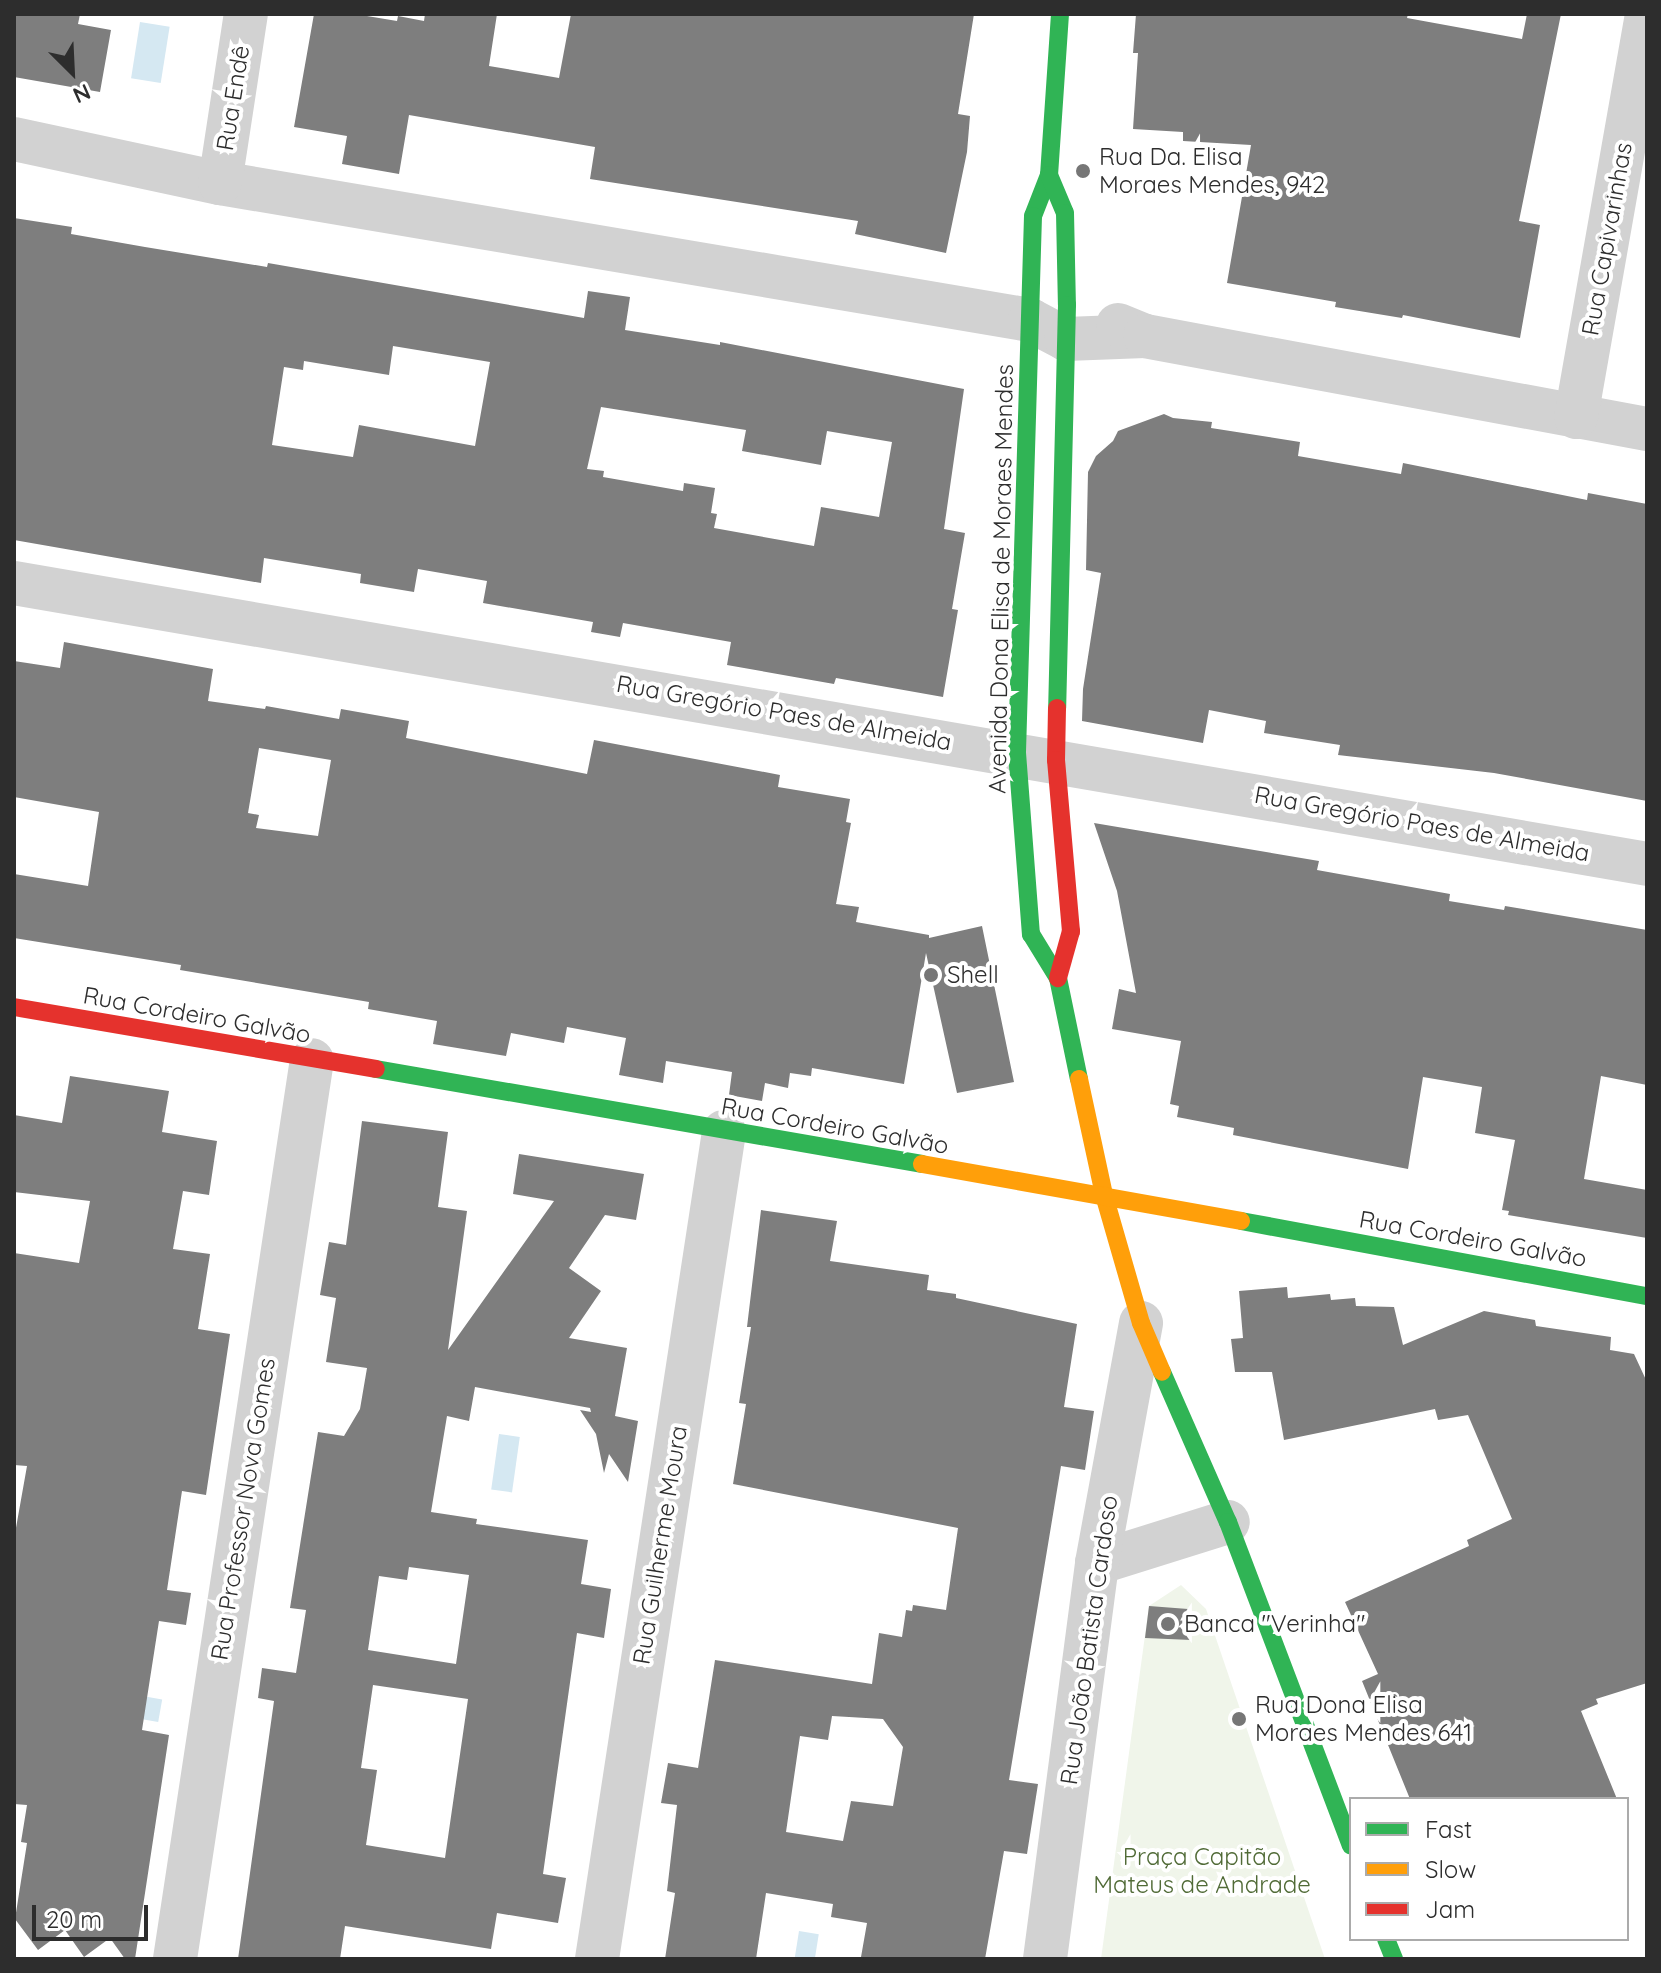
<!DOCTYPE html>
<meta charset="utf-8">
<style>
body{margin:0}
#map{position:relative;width:1661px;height:1973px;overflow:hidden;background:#fff;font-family:Quicksand,sans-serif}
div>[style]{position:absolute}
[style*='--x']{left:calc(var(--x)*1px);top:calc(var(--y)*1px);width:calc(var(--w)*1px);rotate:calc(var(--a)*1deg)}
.green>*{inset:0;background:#f0f5ea}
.water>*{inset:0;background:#d5e8f2;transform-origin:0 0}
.building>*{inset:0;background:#7e7e7e}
.street>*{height:44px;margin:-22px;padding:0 22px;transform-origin:22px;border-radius:22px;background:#d2d2d2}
.fast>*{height:18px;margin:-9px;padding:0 9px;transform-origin:9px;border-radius:9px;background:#30b455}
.slow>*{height:18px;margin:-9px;padding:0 9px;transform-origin:9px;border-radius:9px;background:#ff9f0a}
.jam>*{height:18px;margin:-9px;padding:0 9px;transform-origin:9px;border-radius:9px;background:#e5322d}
.dots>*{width:22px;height:22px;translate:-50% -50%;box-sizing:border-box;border:4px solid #fff;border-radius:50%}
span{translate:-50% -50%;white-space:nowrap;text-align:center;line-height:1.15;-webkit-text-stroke:8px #fff;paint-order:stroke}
.street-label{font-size:24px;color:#2d2d2d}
.poi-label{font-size:24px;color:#2d2d2d}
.left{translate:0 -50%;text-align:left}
.park-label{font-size:24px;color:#516b37}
.frame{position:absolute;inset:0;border:16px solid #2d2d2d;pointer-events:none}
.legend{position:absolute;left:1349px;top:1797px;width:280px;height:144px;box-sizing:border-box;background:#fff;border:2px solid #ababab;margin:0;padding:10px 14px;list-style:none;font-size:24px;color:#2d2d2d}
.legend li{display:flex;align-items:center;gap:16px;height:40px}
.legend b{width:40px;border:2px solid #ababab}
.north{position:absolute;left:32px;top:32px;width:80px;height:80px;-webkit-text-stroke:6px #fff;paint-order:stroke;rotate:156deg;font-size:22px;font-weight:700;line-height:32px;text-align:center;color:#2d2d2d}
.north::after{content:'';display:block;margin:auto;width:28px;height:36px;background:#2d2d2d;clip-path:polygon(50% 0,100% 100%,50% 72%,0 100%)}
.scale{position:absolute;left:32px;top:1905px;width:116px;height:36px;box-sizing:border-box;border:4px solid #2d2d2d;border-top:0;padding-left:10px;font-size:24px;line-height:28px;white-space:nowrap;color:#2d2d2d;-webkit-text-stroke:6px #fff;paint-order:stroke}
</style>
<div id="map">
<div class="green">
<div style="clip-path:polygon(1181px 1585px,1206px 1609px,1325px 1959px,1101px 1959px,1149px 1606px)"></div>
</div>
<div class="water">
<div style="left:140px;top:22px;width:30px;height:57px;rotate:9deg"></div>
<div style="left:499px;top:1434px;width:21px;height:56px;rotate:8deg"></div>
<div style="left:109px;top:1690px;width:54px;height:23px;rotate:10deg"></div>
<div style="left:799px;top:1931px;width:20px;height:28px;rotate:9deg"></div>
</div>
<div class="building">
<div style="clip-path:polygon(14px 14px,80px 14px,78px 24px,111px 30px,100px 92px,14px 77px)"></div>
<div style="clip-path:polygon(314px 14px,355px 14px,397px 21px,398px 16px,424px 21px,425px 14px,497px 14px,489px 66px,559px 78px,571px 14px,974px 14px,958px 114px,970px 116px,967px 152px,946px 253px,855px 234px,858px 221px,590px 179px,595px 147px,409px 115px,399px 174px,342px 164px,347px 136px,294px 127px)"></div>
<div style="clip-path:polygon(1136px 14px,1408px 14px,1407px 18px,1522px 39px,1527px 14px,1561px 14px,1519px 221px,1540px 225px,1520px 338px,1403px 315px,1402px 318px,1335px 307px,1336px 302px,1227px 283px,1251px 145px,1183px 141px,1183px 132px,1133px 129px,1138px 53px,1133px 53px)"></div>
<div style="clip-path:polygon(evenodd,14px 218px,72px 227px,71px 234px,145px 247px,267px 267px,268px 263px,584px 318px,588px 291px,630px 297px,625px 330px,720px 345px,720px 342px,964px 389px,944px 529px,965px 533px,952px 609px,958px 610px,943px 697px,836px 678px,834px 684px,727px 665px,731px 642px,623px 623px,620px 637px,591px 632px,593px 622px,483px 603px,487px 581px,418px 569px,414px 592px,360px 583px,361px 574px,264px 558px,261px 583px,14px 540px,14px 218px,393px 346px,490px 362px,475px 446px,359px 425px,353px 457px,272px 445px,284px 367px,303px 370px,304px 361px,389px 375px,393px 346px,14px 218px,601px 407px,746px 430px,742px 451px,821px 465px,827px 431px,892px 442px,879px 517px,821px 507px,814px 546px,714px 528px,717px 514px,711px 513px,715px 488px,684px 483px,683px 491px,603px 477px,604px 471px,587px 469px,601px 407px)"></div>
<div style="clip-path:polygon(1164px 414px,1173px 418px,1212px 422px,1211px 428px,1300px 442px,1298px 456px,1401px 474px,1403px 463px,1587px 500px,1588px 493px,1647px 504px,1647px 801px,1494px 773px,1338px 755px,1340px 745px,1264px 733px,1266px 721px,1209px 710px,1203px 743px,1082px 721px,1083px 689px,1101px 573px,1086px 570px,1088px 472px,1096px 456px,1113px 441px,1118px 431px)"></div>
<div style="clip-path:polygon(evenodd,64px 642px,213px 669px,208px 701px,265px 709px,266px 706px,339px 719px,341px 709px,409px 721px,406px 738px,587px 774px,594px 740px,780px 775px,778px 787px,850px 799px,846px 822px,851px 823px,836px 904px,859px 907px,856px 922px,929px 935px,929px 938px,982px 926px,1014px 1082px,957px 1093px,926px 953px,904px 1084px,812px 1068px,811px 1076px,790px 1073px,788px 1088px,765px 1083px,762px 1101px,729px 1095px,732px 1072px,666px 1061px,663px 1083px,619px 1075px,626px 1038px,567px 1027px,564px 1043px,511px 1033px,506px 1056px,433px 1044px,437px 1021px,368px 1009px,369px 1002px,180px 970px,181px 965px,14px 938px,14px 874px,88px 886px,99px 812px,14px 797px,14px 661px,60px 668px,64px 642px,259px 748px,331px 760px,318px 836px,256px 828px,259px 815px,248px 813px,259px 748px)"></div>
<div style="clip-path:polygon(1094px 823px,1319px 861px,1317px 870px,1450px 894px,1449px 901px,1504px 910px,1505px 906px,1647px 930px,1647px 1085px,1601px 1076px,1584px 1179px,1647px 1190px,1647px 1238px,1508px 1215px,1509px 1211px,1502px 1210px,1515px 1140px,1475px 1133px,1482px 1087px,1423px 1077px,1408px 1169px,1233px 1135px,1234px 1128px,1177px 1117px,1179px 1106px,1170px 1104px,1181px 1041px,1112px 1029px,1119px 989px,1136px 993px,1117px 891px)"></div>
<div style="clip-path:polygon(70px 1076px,169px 1091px,162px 1132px,217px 1141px,209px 1195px,183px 1191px,173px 1249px,210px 1254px,198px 1329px,230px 1334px,206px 1495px,182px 1491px,167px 1590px,191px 1593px,186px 1625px,159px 1621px,142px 1730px,169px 1735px,135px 1959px,125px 1959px,110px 1938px,84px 1957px,65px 1930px,38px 1950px,15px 1919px,27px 1843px,21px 1842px,27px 1805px,14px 1804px,14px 1539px,27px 1466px,14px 1465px,14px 1253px,79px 1263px,90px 1201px,14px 1192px,14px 1115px,62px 1123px)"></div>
<div style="clip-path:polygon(evenodd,362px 1121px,448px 1132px,438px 1207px,467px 1211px,448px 1350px,554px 1201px,513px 1194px,519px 1154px,644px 1174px,636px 1220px,605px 1215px,569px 1268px,601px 1291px,569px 1338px,627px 1348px,615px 1416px,638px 1421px,628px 1482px,609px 1454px,604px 1473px,596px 1434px,580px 1410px,591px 1412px,590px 1408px,475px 1387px,469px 1421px,447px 1416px,431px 1512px,477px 1519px,476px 1524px,588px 1540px,581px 1584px,611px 1589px,604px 1638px,577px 1633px,543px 1874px,566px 1878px,558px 1923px,497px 1913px,491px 1949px,345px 1926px,340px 1959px,238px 1959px,274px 1701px,258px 1698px,262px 1668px,296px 1673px,306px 1610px,290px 1608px,318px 1432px,344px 1436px,360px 1409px,367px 1368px,326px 1362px,336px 1298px,320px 1295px,329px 1242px,346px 1245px,362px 1121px,409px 1567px,469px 1575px,456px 1664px,368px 1650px,379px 1576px,407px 1580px,409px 1567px,362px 1121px,373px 1685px,468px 1699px,445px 1858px,366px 1845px,377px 1770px,361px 1768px,373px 1685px)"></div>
<div style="clip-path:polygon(evenodd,761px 1210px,837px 1221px,830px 1261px,929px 1275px,927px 1290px,956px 1294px,956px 1298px,1077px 1324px,1064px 1407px,1094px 1411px,1085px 1470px,1061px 1466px,1009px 1780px,1038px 1784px,1027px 1854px,1004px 1851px,985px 1959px,861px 1957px,867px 1923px,831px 1917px,833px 1904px,766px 1893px,756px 1959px,665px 1959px,675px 1893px,667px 1891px,677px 1805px,661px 1803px,668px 1763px,698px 1768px,715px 1660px,872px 1684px,879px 1633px,902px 1637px,906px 1610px,912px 1611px,913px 1605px,946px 1610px,958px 1528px,733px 1484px,746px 1404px,739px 1403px,751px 1327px,747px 1327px,761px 1210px,832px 1716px,883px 1719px,903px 1747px,893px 1806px,851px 1801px,843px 1841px,786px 1832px,800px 1736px,828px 1740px,832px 1716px)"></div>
<div style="clip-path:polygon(1287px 1287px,1288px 1298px,1330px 1294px,1331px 1300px,1355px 1298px,1356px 1306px,1394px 1307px,1403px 1345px,1484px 1311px,1535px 1320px,1536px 1326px,1611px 1337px,1610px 1350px,1634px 1354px,1647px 1382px,1647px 1683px,1596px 1699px,1598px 1704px,1581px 1711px,1617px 1799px,1410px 1799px,1362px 1681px,1378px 1674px,1345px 1602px,1469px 1546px,1467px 1540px,1512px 1519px,1468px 1415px,1438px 1420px,1435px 1409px,1284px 1440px,1272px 1372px,1235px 1372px,1231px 1339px,1243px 1338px,1239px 1291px)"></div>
<div style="clip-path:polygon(1149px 1606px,1188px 1609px,1191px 1640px,1145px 1638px)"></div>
</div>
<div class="street">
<div style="--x:14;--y:139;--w:211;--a:12.1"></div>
<div style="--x:220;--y:183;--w:822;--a:9.6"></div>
<div style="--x:1030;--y:320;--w:41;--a:27.8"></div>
<div style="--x:1066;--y:339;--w:79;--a:-2.2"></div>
<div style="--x:220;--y:183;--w:171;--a:-81.3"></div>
<div style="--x:1118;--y:325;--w:29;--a:22"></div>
<div style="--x:1145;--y:336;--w:511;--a:10.5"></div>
<div style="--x:1576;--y:417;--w:409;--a:-80"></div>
<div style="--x:14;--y:583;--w:1657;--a:9.76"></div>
<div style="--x:1097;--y:1563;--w:137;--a:-17.4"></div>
<div style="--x:175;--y:1959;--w:909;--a:-81.34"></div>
<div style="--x:597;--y:1959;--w:837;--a:-81.27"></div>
<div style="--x:1045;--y:1959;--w:399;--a:-82.5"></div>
<div style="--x:1097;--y:1563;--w:244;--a:-79.6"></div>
</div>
<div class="fast">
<div style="--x:1060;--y:14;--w:161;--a:93.9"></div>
<div style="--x:1049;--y:175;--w:44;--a:111.3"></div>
<div style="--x:1033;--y:216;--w:537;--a:91.71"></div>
<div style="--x:1017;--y:753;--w:182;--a:85.6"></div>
<div style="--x:1031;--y:934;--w:52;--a:58.5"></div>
<div style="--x:1058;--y:978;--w:103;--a:78.3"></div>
<div style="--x:1049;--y:175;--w:41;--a:67.2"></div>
<div style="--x:1065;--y:213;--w:92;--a:88.8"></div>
<div style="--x:1067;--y:305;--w:403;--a:91.4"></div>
<div style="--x:376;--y:1069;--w:554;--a:9.87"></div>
<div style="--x:1241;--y:1221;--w:413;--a:10.5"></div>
<div style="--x:1162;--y:1372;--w:164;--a:66.3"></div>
<div style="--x:1228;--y:1522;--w:346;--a:69.2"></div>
<div style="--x:1386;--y:1939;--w:22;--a:68"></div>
</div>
<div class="slow">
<div style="--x:1079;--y:1079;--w:119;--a:77.8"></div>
<div style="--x:1104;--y:1195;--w:133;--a:73.9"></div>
<div style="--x:1141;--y:1323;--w:53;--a:66.8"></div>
<div style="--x:922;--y:1164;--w:324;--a:10.1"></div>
</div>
<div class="jam">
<div style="--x:1057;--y:708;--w:52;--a:91.1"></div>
<div style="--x:1056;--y:760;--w:172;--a:85"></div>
<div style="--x:1071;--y:931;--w:49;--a:105.5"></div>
<div style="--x:14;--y:1007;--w:367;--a:9.7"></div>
</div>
<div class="dots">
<div style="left:1083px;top:171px;background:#767676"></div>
<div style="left:931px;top:975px;background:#767676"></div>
<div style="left:1168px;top:1624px;background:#767676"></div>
<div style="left:1239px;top:1719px;background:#767676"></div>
</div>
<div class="street-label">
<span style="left:233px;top:98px;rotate:-81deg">Rua Endê</span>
<span style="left:1607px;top:239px;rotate:-80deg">Rua Capivarinhas</span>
<span style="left:1001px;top:579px;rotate:-89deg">Avenida Dona Elisa de Moraes Mendes</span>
<span style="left:784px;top:713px;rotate:10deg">Rua Gregório Paes de Almeida</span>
<span style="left:1422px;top:824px;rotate:10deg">Rua Gregório Paes de Almeida</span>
<span style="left:197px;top:1015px;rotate:10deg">Rua Cordeiro Galvão</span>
<span style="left:835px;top:1126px;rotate:10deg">Rua Cordeiro Galvão</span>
<span style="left:1473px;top:1239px;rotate:10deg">Rua Cordeiro Galvão</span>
<span style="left:243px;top:1509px;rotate:-81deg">Rua Professor Nova Gomes</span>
<span style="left:660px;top:1545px;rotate:-81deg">Rua Guilherme Moura</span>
<span style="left:1089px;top:1640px;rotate:-82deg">Rua João Batista Cardoso</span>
</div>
<div class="poi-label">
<span class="left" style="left:1099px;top:171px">Rua Da. Elisa<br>Moraes Mendes, 942</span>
<span class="left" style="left:947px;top:975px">Shell</span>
<span class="left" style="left:1184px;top:1624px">Banca "Verinha"</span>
<span class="left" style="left:1255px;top:1719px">Rua Dona Elisa<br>Moraes Mendes 641</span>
</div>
<div class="park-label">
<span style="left:1202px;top:1871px">Praça Capitão<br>Mateus de Andrade</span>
</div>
<div class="frame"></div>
<ul class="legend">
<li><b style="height:10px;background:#30b455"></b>Fast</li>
<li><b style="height:10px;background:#ff9f0a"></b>Slow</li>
<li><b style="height:10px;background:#e5322d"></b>Jam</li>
</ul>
<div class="north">N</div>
<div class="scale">20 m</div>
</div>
